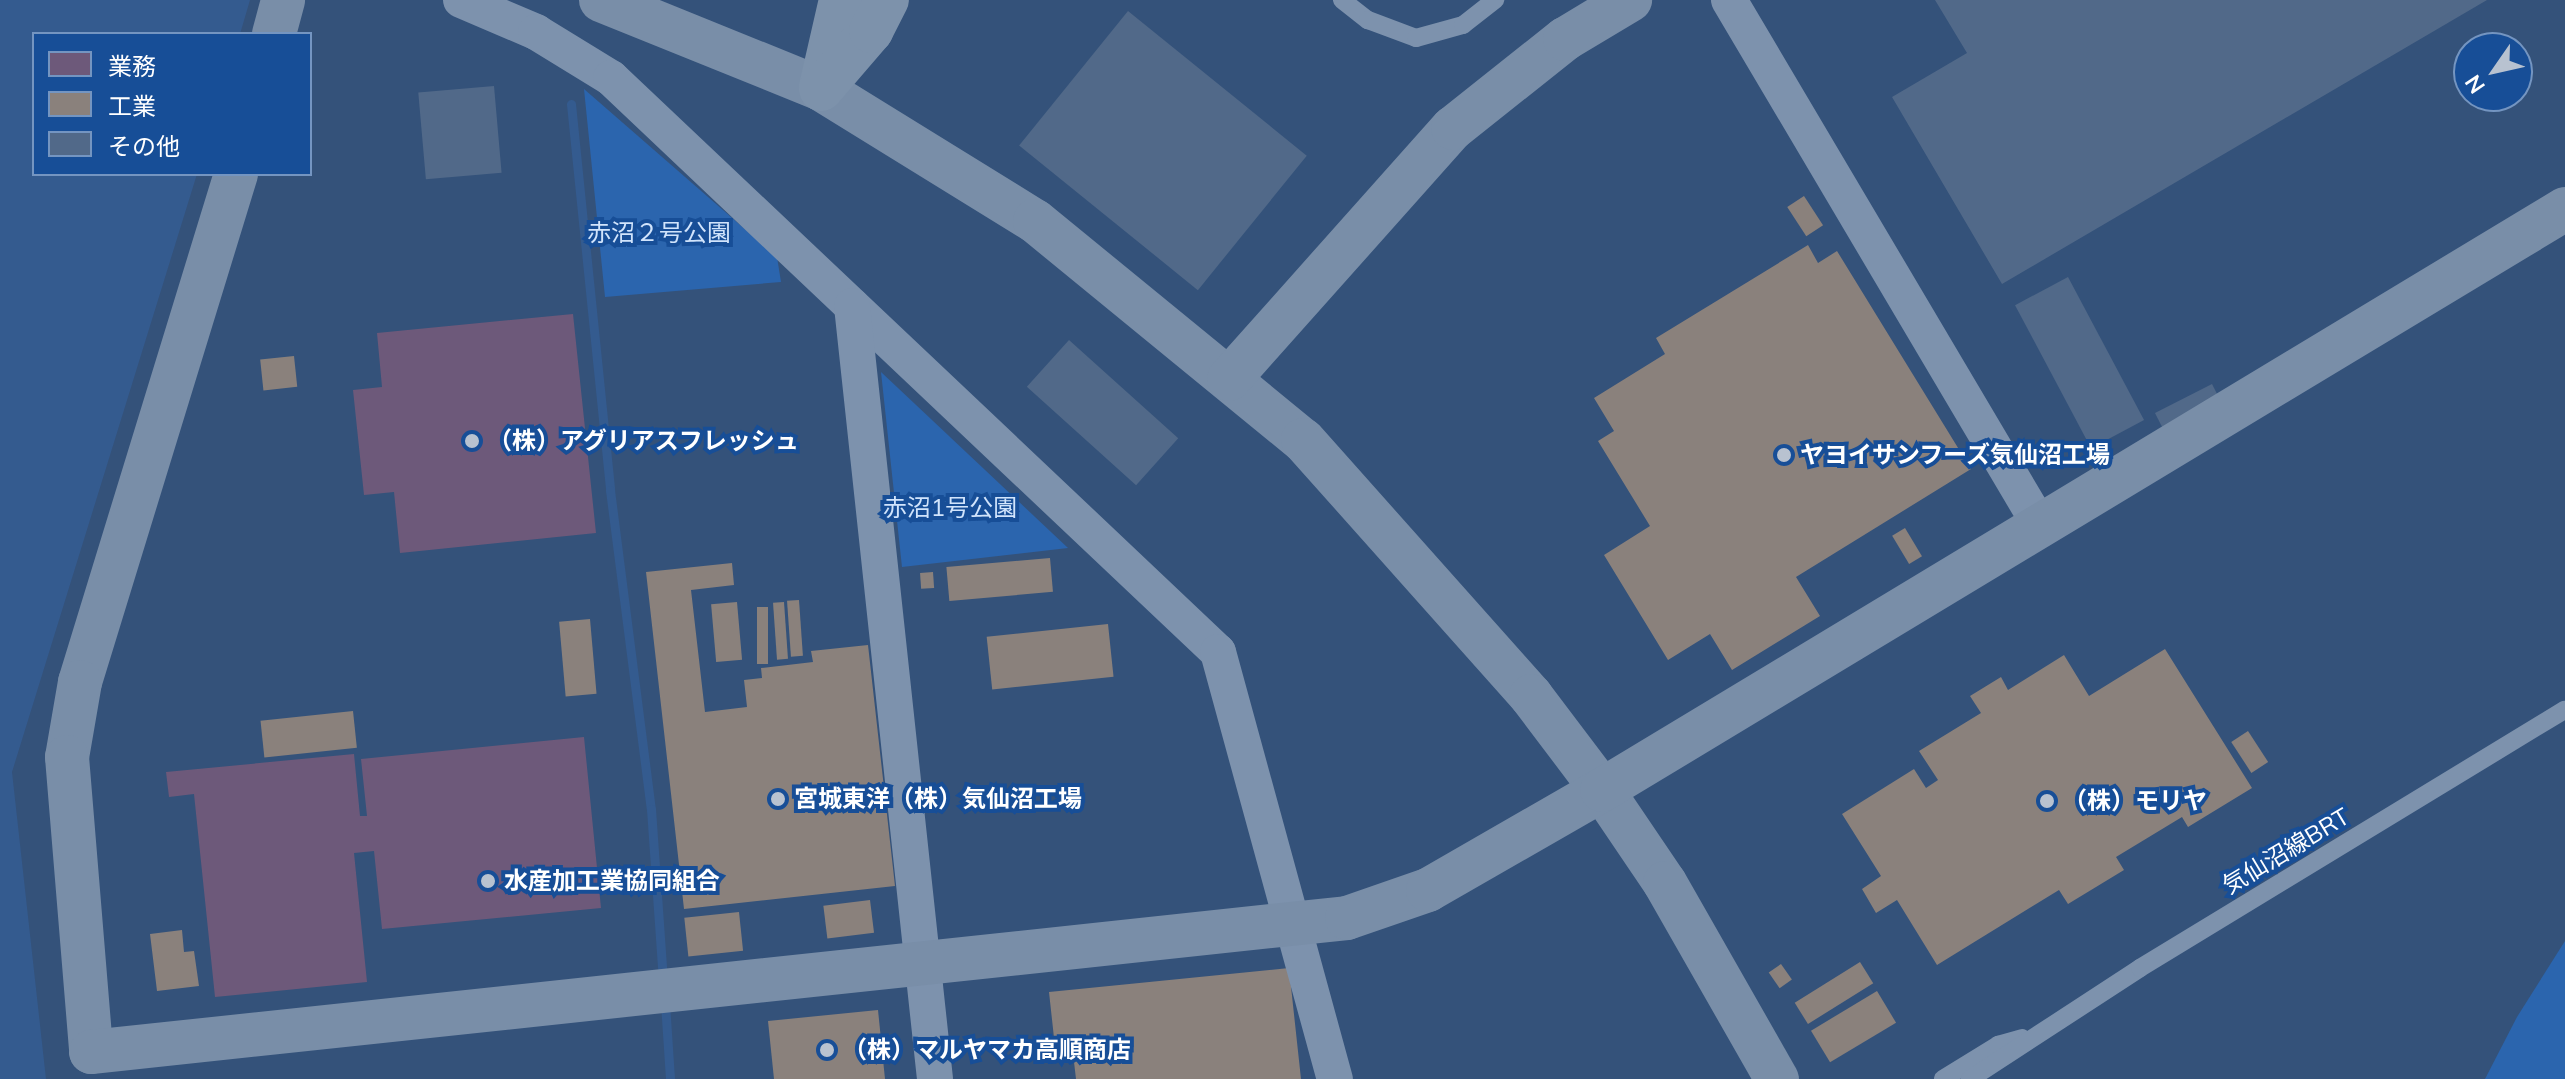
<!DOCTYPE html>
<meta charset="utf-8">
<style>
body{margin:0}
#map{position:relative;width:2565px;height:1079px;overflow:hidden;background:#34527a;font-family:Mulish,"Noto Sans JP",sans-serif}
div>[style]{position:absolute}
[style*='--x']{left:calc(var(--x)*1px);top:calc(var(--y)*1px);width:calc(var(--w)*1px);rotate:calc(var(--a)*1deg)}
.green>*{inset:0;background:#2b65ae}
.water>*{inset:0;background:#345b8f}
.offices>*{inset:0;background:#6d597a}
.industry>*{inset:0;background:#8a817c;transform-origin:0 0}
.stream>*{height:9px;margin:-4.5px;padding:0 4.5px;transform-origin:4.5px;border-radius:4.5px;background:#345b8f}
.building>*{inset:0;background:#516989;transform-origin:0 0}
.lane>*{height:18px;margin:-9px;padding:0 9px;transform-origin:9px;border-radius:9px;background:#7d92ad}
.street>*{height:36px;margin:-18px;padding:0 18px;transform-origin:18px;border-radius:18px;background:#7d92ad}
.secondary>*{height:44px;margin:-22px;padding:0 22px;transform-origin:22px;border-radius:22px;background:#798ea8}
.highway>*{height:44px;margin:-22px;padding:0 22px;transform-origin:22px;border-radius:22px;background:#7d92ab}
.dots>*{width:22px;height:22px;translate:-50% -50%;box-sizing:border-box;border:4px solid #174e97;border-radius:50%}
span{translate:-50% -50%;white-space:nowrap;text-align:center;line-height:1.15;-webkit-text-stroke:8px #174e97;paint-order:stroke}
.park-label{font-size:24px;color:#d1e4fc}
.poi-label{font-size:24px;color:#fff;font-weight:700}
.left{translate:0 -50%;text-align:left}
.street-label{font-size:24px;color:#fff}
.legend{position:absolute;left:32px;top:32px;width:280px;height:144px;box-sizing:border-box;background:#174e97;border:2px solid #7495c1;margin:0;padding:10px 14px;list-style:none;font-size:24px;color:#fff}
.legend li{display:flex;align-items:center;gap:16px;height:40px}
.legend b{width:40px;border:2px solid #7495c1}
.north{position:absolute;left:2453px;top:32px;width:80px;height:80px;box-sizing:border-box;background:#174e97;border:2px solid #7495c1;border-radius:50%;rotate:236deg;font-size:22px;font-weight:700;line-height:32px;text-align:center;color:#fff}
.north::after{content:'';display:block;margin:auto;width:28px;height:36px;background:#b8c2d0;clip-path:polygon(50% 0,100% 100%,50% 72%,0 100%)}
</style>
<div id="map">
<div class="green">
<div style="clip-path:polygon(584px 89px,777px 257px,781px 282px,605px 297px)"></div>
<div style="clip-path:polygon(881px 372px,1068px 548px,902px 567px)"></div>
<div style="clip-path:polygon(2565px 941px,2565px 1079px,2485px 1079px,2517px 1017px)"></div>
</div>
<div class="water">
<div style="clip-path:polygon(0 0,250px 0,240px 34px,34px 34px,34px 174px,197px 174px,12px 772px,46px 1079px,0 1079px)"></div>
</div>
<div class="offices">
<div style="clip-path:polygon(573px 314px,596px 533px,400px 553px,394px 492px,364px 495px,353px 390px,382px 387px,377px 333px)"></div>
<div style="clip-path:polygon(584px 737px,601px 908px,382px 929px,374px 851px,354px 853px,367px 982px,215px 997px,194px 794px,169px 797px,166px 772px,354px 754px,360px 816px,367px 816px,361px 759px)"></div>
</div>
<div class="industry">
<div style="left:1804px;top:196px;width:35px;height:20px;rotate:57deg"></div>
<div style="clip-path:polygon(1808px 245px,1818px 263px,1837px 251px,1971px 469px,1796px 577px,1820px 616px,1732px 670px,1710px 634px,1668px 660px,1604px 555px,1650px 526px,1598px 441px,1614px 431px,1594px 398px,1665px 354px,1656px 338px)"></div>
<div style="left:294px;top:356px;width:31px;height:34px;rotate:84deg"></div>
<div style="left:1905px;top:528px;width:33px;height:15px;rotate:59deg"></div>
<div style="left:1050px;top:558px;width:34px;height:104px;rotate:85deg"></div>
<div style="clip-path:polygon(732px 563px,734px 585px,691px 590px,705px 712px,747px 707px,744px 680px,762px 678px,761px 668px,813px 662px,811px 651px,868px 645px,895px 886px,684px 909px,646px 572px)"></div>
<div style="left:933px;top:572px;width:16px;height:13px;rotate:86deg"></div>
<div style="left:799px;top:600px;width:56px;height:12px;rotate:86deg"></div>
<div style="left:737px;top:602px;width:58px;height:26px;rotate:85deg"></div>
<div style="left:784px;top:602px;width:57px;height:11px;rotate:86deg"></div>
<div style="left:757px;top:607px;width:11px;height:57px"></div>
<div style="left:590px;top:619px;width:75px;height:31px;rotate:85deg"></div>
<div style="left:1108px;top:624px;width:53px;height:122px;rotate:84deg"></div>
<div style="clip-path:polygon(2165px 649px,2252px 788px,2188px 827px,2182px 817px,2116px 857px,2124px 870px,2068px 904px,2059px 890px,1937px 965px,1897px 900px,1876px 913px,1862px 889px,1881px 876px,1842px 814px,1914px 769px,1926px 788px,1938px 780px,1919px 751px,1981px 713px,1970px 696px,2001px 677px,2008px 690px,2064px 655px,2089px 696px)"></div>
<div style="left:353px;top:711px;width:37px;height:93px;rotate:84deg"></div>
<div style="left:2248px;top:731px;width:37px;height:20px;rotate:57deg"></div>
<div style="left:870px;top:900px;width:33px;height:47px;rotate:83deg"></div>
<div style="left:739px;top:912px;width:39px;height:55px;rotate:84deg"></div>
<div style="clip-path:polygon(182px 930px,184px 952px,194px 951px,199px 986px,157px 991px,150px 934px)"></div>
<div style="left:1860px;top:962px;width:25px;height:77px;rotate:58deg"></div>
<div style="left:1781px;top:964px;width:19px;height:15px;rotate:55deg"></div>
<div style="clip-path:polygon(1289px 968px,1301px 1079px,1076px 1079px,1072px 1045px,1055px 1047px,1049px 992px)"></div>
<div style="left:1877px;top:991px;width:37px;height:77px;rotate:59deg"></div>
<div style="clip-path:polygon(878px 1010px,885px 1079px,774px 1079px,768px 1021px)"></div>
</div>
<div class="stream">
<div style="--x:571;--y:104;--w:388;--a:84.2"></div>
<div style="--x:610;--y:490;--w:322;--a:82.7"></div>
<div style="--x:651;--y:809;--w:171;--a:86"></div>
<div style="--x:665;--y:1003;--w:76;--a:86.2"></div>
</div>
<div class="building">
<div style="clip-path:polygon(1935px 0,2487px 0,2002px 284px,1892px 97px,1967px 53px)"></div>
<div style="left:1128px;top:11px;width:230px;height:173px;rotate:39deg"></div>
<div style="left:494px;top:86px;width:87px;height:76px;rotate:85deg"></div>
<div style="left:2068px;top:277px;width:162px;height:60px;rotate:62deg"></div>
<div style="left:1069px;top:340px;width:147px;height:63px;rotate:42deg"></div>
<div style="left:2212px;top:384px;width:27px;height:64px;rotate:63deg"></div>
</div>
<div class="lane">
<div style="--x:1342;--y:0;--w:33;--a:38"></div>
<div style="--x:1368;--y:20;--w:51;--a:20.6"></div>
<div style="--x:1416;--y:38;--w:49;--a:-15.5"></div>
<div style="--x:1463;--y:25;--w:41;--a:-38"></div>
<div style="--x:1943;--y:1079;--w:65;--a:-31.7"></div>
<div style="--x:1998;--y:1045;--w:25;--a:-16"></div>
<div style="--x:1970;--y:1079;--w:203;--a:-33.1"></div>
<div style="--x:2140;--y:968;--w:497;--a:-31.3"></div>
</div>
<div class="street">
<div style="--x:461;--y:0;--w:82;--a:23.1"></div>
<div style="--x:536;--y:32;--w:88;--a:31.5"></div>
<div style="--x:611;--y:78;--w:835;--a:43.4"></div>
<div style="--x:1218;--y:652;--w:443;--a:74.7"></div>
<div style="--x:1729;--y:0;--w:612;--a:59.37"></div>
<div style="--x:852;--y:306;--w:777;--a:83.87"></div>
</div>
<div class="secondary">
<div style="--x:601;--y:0;--w:237;--a:22"></div>
<div style="--x:821;--y:89;--w:251;--a:31.7"></div>
<div style="--x:1035;--y:221;--w:346;--a:39.3"></div>
<div style="--x:1303;--y:440;--w:343;--a:48.3"></div>
<div style="--x:1531;--y:696;--w:118;--a:52.9"></div>
<div style="--x:1602;--y:790;--w:112;--a:55.9"></div>
<div style="--x:1665;--y:883;--w:226;--a:60.3"></div>
<div style="--x:274;--y:34;--w:35;--a:-75"></div>
<div style="--x:236;--y:174;--w:531;--a:107.07"></div>
<div style="--x:80;--y:682;--w:76;--a:99.8"></div>
<div style="--x:67;--y:757;--w:296;--a:85.3"></div>
<div style="--x:91;--y:1052;--w:1263;--a:-6.09"></div>
<div style="--x:1347;--y:918;--w:86;--a:-19.1"></div>
<div style="--x:1428;--y:890;--w:201;--a:-29.9"></div>
<div style="--x:1602;--y:790;--w:1125;--a:-31.1"></div>
<div style="--x:1229;--y:379;--w:336;--a:-48.3"></div>
<div style="--x:1453;--y:128;--w:143;--a:-38.5"></div>
<div style="--x:1565;--y:39;--w:76;--a:-31"></div>
</div>
<div class="highway">
<div style="--x:821;--y:87;--w:89;--a:-77.1"></div>
<div style="--x:821;--y:89;--w:77;--a:-49.2"></div>
<div style="--x:871;--y:31;--w:35;--a:-63"></div>
</div>
<div class="dots">
<div style="left:472px;top:441px;background:#b8c2d0"></div>
<div style="left:1784px;top:455px;background:#b8c2d0"></div>
<div style="left:778px;top:799px;background:#b8c2d0"></div>
<div style="left:2047px;top:801px;background:#b8c2d0"></div>
<div style="left:488px;top:881px;background:#b8c2d0"></div>
<div style="left:827px;top:1050px;background:#b8c2d0"></div>
</div>
<div class="park-label">
<span style="left:659px;top:233px">赤沼２号公園</span>
<span style="left:950px;top:508px">赤沼1号公園</span>
</div>
<div class="poi-label">
<span class="left" style="left:488px;top:441px">（株）アグリアスフレッシュ</span>
<span class="left" style="left:1800px;top:455px">ヤヨイサンフーズ気仙沼工場</span>
<span class="left" style="left:794px;top:799px">宮城東洋（株）気仙沼工場</span>
<span class="left" style="left:2063px;top:801px">（株）モリヤ</span>
<span class="left" style="left:504px;top:881px">水産加工業協同組合</span>
<span class="left" style="left:843px;top:1050px">（株）マルヤマカ高順商店</span>
</div>
<div class="street-label">
<span style="left:2286px;top:851px;rotate:-31deg">気仙沼線BRT</span>
</div>
<ul class="legend">
<li><b style="height:22px;background:#6d597a"></b>業務</li>
<li><b style="height:22px;background:#8a817c"></b>工業</li>
<li><b style="height:22px;background:#516989"></b>その他</li>
</ul>
<div class="north">N</div>
</div>
